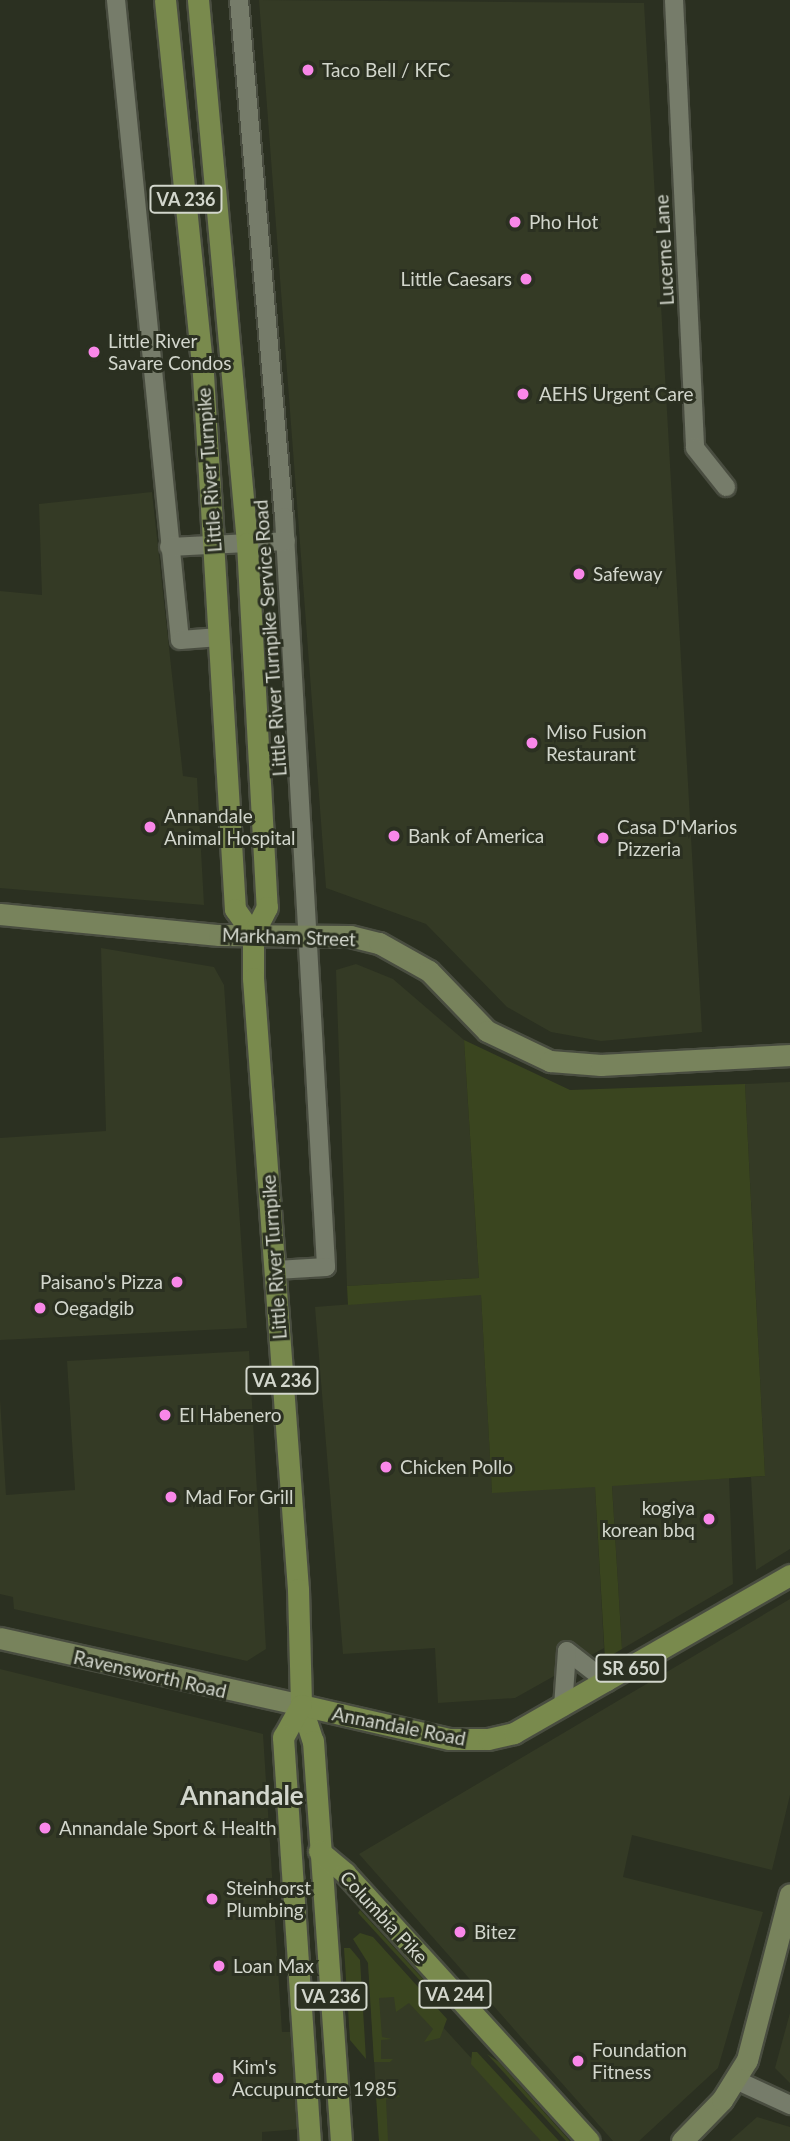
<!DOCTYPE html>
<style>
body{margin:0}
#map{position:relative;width:790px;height:2141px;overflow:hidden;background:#2b3021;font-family:Lato,sans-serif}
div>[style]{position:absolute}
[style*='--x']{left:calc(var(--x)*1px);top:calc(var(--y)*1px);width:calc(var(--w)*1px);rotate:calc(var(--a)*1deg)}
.built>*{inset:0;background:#343a25}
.green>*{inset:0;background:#3a451f}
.roads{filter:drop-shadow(2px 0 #494d40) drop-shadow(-2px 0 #494d40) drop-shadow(0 2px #494d40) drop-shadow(0 -2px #494d40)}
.street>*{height:18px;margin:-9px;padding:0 9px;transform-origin:9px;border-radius:9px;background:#767c6a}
.secondary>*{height:21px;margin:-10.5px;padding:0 10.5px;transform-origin:10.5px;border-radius:10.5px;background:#78835c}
.primary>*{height:21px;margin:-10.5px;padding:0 10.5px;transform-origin:10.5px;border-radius:10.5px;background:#798a4d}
.dots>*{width:19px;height:19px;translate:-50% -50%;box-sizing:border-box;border:4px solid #2b3021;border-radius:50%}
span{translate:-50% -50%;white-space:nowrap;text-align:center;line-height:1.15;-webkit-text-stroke:6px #2b3021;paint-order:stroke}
.shield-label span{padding:2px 5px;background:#2b3021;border:2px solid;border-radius:5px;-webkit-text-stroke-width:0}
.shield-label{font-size:18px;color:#d2d6cc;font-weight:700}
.poi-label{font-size:19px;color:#d2d6cc}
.left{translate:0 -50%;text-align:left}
.right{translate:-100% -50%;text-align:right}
.street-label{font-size:19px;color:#d2d6cc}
.district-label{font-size:26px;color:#d2d6cc;font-weight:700}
</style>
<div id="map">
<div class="built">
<div style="clip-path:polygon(259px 0,644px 3px,702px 1032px,601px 1041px,551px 1032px,507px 1007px,426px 924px,326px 888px)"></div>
<div style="clip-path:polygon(152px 492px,183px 776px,197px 778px,204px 905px,0 888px,0 591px,42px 595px,39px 504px)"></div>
<div style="clip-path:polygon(101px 948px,214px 967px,224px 985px,247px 1328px,0 1340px,0 1138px,106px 1131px)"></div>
<div style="clip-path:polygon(356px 964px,393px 979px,464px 1040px,479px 1278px,347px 1286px,336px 970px)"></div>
<div style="clip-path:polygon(790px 1082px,790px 1549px,756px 1570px,751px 1477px,765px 1476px,745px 1084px)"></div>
<div style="clip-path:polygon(481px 1294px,492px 1492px,595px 1486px,604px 1648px,515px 1698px,438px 1703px,435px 1648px,343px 1654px,315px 1307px)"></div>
<div style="clip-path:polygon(249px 1351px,266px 1649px,247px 1661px,14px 1609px,13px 1597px,0 1594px,0 1399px,6px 1495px,75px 1490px,67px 1361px)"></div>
<div style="clip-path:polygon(729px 1478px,733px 1584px,622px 1649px,612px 1485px)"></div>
<div style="clip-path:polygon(790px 1599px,790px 1795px,772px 1870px,632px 1835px,623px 1877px,763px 1912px,718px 2068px,639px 2141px,613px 2141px,359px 1854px)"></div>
<div style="clip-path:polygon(0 1669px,263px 1734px,282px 2032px,296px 2032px,301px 2129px,262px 2132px,262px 2141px,0 2141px)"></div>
<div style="clip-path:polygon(367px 1944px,547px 2141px,379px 2141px)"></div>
<div style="clip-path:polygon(790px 2013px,790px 2083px,775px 2068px)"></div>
<div style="clip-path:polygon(757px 2117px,790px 2127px,790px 2141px,730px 2141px)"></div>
</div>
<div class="green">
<div style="clip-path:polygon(464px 1040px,570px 1090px,745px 1084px,765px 1476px,612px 1486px,622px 1649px,605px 1659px,595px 1487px,492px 1493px,481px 1295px,348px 1305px,347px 1286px,479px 1278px)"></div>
<div style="clip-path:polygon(360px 1910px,443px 2001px,447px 2010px,358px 1913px)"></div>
<div style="clip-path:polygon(360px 1933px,373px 1937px,447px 2019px,440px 2038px,424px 2042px,433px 2029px,409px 2003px,396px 2012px,394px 1997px,379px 1998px,382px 2037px,392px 2039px,381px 2040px,381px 2059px,393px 2059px,390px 2062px,374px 2062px,368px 1963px,353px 1939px)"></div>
<div style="clip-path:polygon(344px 1948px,350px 1948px,360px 1960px,366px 2059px,350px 2040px)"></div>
<div style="clip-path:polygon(472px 2052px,477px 2052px,559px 2141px,541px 2141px,471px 2064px)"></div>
<div style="clip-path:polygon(487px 2054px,499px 2062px,570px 2141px,566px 2141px)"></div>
<div style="clip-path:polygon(393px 2088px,400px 2097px,386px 2099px,388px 2141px,379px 2141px,376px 2095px)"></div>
</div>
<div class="roads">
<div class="street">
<div style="--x:116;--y:0;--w:643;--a:84.29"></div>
<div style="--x:180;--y:640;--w:40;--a:-4.3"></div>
<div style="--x:239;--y:0;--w:519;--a:85.03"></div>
<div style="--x:284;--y:517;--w:751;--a:86.79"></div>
<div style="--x:326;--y:1267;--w:50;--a:176.6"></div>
<div style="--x:674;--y:0;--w:448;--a:87.3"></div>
<div style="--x:695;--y:448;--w:50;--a:51.5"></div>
<div style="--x:169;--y:547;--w:117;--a:-2.9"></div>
<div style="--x:567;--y:1651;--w:51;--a:37.8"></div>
<div style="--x:563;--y:1707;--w:56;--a:-85.9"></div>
<div style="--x:736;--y:2080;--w:60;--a:24.8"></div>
</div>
<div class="secondary">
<div style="--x:0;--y:914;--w:220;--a:5.5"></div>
<div style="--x:219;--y:935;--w:131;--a:0.4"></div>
<div style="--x:350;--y:936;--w:30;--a:14"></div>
<div style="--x:379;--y:943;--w:57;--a:29.2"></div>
<div style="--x:429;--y:971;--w:83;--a:46"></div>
<div style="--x:487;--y:1031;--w:70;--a:25.5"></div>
<div style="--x:550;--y:1061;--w:51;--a:4.5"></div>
<div style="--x:601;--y:1065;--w:189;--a:-3"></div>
<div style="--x:0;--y:1638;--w:308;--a:12.5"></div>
<div style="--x:682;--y:2141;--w:57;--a:-45.7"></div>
<div style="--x:722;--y:2100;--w:47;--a:-58"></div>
<div style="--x:747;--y:2060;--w:171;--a:-75.5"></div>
</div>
<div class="primary">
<div style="--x:165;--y:0;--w:376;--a:84.2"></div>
<div style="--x:203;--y:374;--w:536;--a:86.58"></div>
<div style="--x:235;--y:909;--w:32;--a:55"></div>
<div style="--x:198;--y:0;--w:545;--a:84.84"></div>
<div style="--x:247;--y:543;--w:365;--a:86.9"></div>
<div style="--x:267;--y:907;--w:31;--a:117"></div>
<div style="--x:253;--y:935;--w:43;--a:90"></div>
<div style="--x:253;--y:978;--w:613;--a:85.79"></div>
<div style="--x:298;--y:1589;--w:116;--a:88.5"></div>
<div style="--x:301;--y:1705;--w:38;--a:72"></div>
<div style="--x:313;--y:1741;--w:401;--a:86"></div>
<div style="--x:301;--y:1705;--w:152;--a:12.9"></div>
<div style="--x:449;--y:1739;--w:39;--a:0"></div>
<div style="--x:488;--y:1739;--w:27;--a:-13"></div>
<div style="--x:514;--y:1733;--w:318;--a:-29.8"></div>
<div style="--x:301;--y:1705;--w:37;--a:119"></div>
<div style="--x:283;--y:1737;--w:405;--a:86.2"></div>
<div style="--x:319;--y:1851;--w:34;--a:40"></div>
<div style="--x:345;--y:1873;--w:362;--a:47.7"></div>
</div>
</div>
<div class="dots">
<div style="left:308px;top:70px;background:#f987e9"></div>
<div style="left:515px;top:222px;background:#f987e9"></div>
<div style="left:526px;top:279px;background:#f987e9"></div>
<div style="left:94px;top:352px;background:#f987e9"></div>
<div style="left:523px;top:394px;background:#f987e9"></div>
<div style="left:579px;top:574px;background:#f987e9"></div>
<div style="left:532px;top:743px;background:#f987e9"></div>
<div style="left:150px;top:827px;background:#f987e9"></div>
<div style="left:394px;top:836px;background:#f987e9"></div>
<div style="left:603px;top:838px;background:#f987e9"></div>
<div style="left:177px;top:1282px;background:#f987e9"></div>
<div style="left:40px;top:1308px;background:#f987e9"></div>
<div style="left:165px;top:1415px;background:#f987e9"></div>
<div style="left:386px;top:1467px;background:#f987e9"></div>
<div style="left:171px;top:1497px;background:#f987e9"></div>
<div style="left:709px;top:1519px;background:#f987e9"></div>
<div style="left:45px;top:1828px;background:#f987e9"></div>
<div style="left:212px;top:1899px;background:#f987e9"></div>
<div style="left:460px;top:1932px;background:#f987e9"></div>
<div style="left:219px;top:1966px;background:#f987e9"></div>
<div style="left:578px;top:2061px;background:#f987e9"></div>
<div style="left:218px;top:2078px;background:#f987e9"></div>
</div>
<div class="shield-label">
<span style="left:186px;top:199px">VA 236</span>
<span style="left:282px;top:1380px">VA 236</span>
<span style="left:631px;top:1668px">SR 650</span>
<span style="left:455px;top:1994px">VA 244</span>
<span style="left:331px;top:1996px">VA 236</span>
</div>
<div class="poi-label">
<span class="left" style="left:322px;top:70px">Taco Bell / KFC</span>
<span class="left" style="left:529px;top:222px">Pho Hot</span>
<span class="right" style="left:512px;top:279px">Little Caesars</span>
<span class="left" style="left:108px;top:352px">Little River<br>Savare Condos</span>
<span class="left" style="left:539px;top:394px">AEHS Urgent Care</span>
<span class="left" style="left:593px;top:574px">Safeway</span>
<span class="left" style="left:546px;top:743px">Miso Fusion<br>Restaurant</span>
<span class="left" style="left:164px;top:827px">Annandale<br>Animal Hospital</span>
<span class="left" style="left:617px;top:838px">Casa D'Marios<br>Pizzeria</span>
<span class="left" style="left:408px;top:836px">Bank of America</span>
<span class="right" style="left:163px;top:1282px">Paisano's Pizza</span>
<span class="left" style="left:54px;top:1308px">Oegadgib</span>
<span class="left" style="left:179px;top:1415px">El Habenero</span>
<span class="left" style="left:400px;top:1467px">Chicken Pollo</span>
<span class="left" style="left:185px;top:1497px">Mad For Grill</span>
<span class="right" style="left:695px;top:1519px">kogiya<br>korean bbq</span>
<span class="left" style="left:59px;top:1828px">Annandale Sport &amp; Health</span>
<span class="left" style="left:226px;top:1899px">Steinhorst<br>Plumbing</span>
<span class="left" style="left:474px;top:1932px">Bitez</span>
<span class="left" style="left:233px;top:1966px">Loan Max</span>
<span class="left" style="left:592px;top:2061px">Foundation<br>Fitness</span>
<span class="left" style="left:232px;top:2078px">Kim's<br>Accupuncture 1985</span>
</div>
<div class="street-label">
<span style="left:664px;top:250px;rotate:-93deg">Lucerne Lane</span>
<span style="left:209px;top:470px;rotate:-94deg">Little River Turnpike</span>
<span style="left:270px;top:638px;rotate:-94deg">Little River Turnpike Service Road</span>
<span style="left:289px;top:937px;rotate:2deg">Markham Street</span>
<span style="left:274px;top:1257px;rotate:-94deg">Little River Turnpike</span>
<span style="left:150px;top:1674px;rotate:13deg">Ravensworth Road</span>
<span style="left:399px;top:1726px;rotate:11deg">Annandale Road</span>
<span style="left:384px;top:1917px;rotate:47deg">Columbia Pike</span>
</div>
<div class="district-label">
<span style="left:242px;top:1796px">Annandale</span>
</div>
</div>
